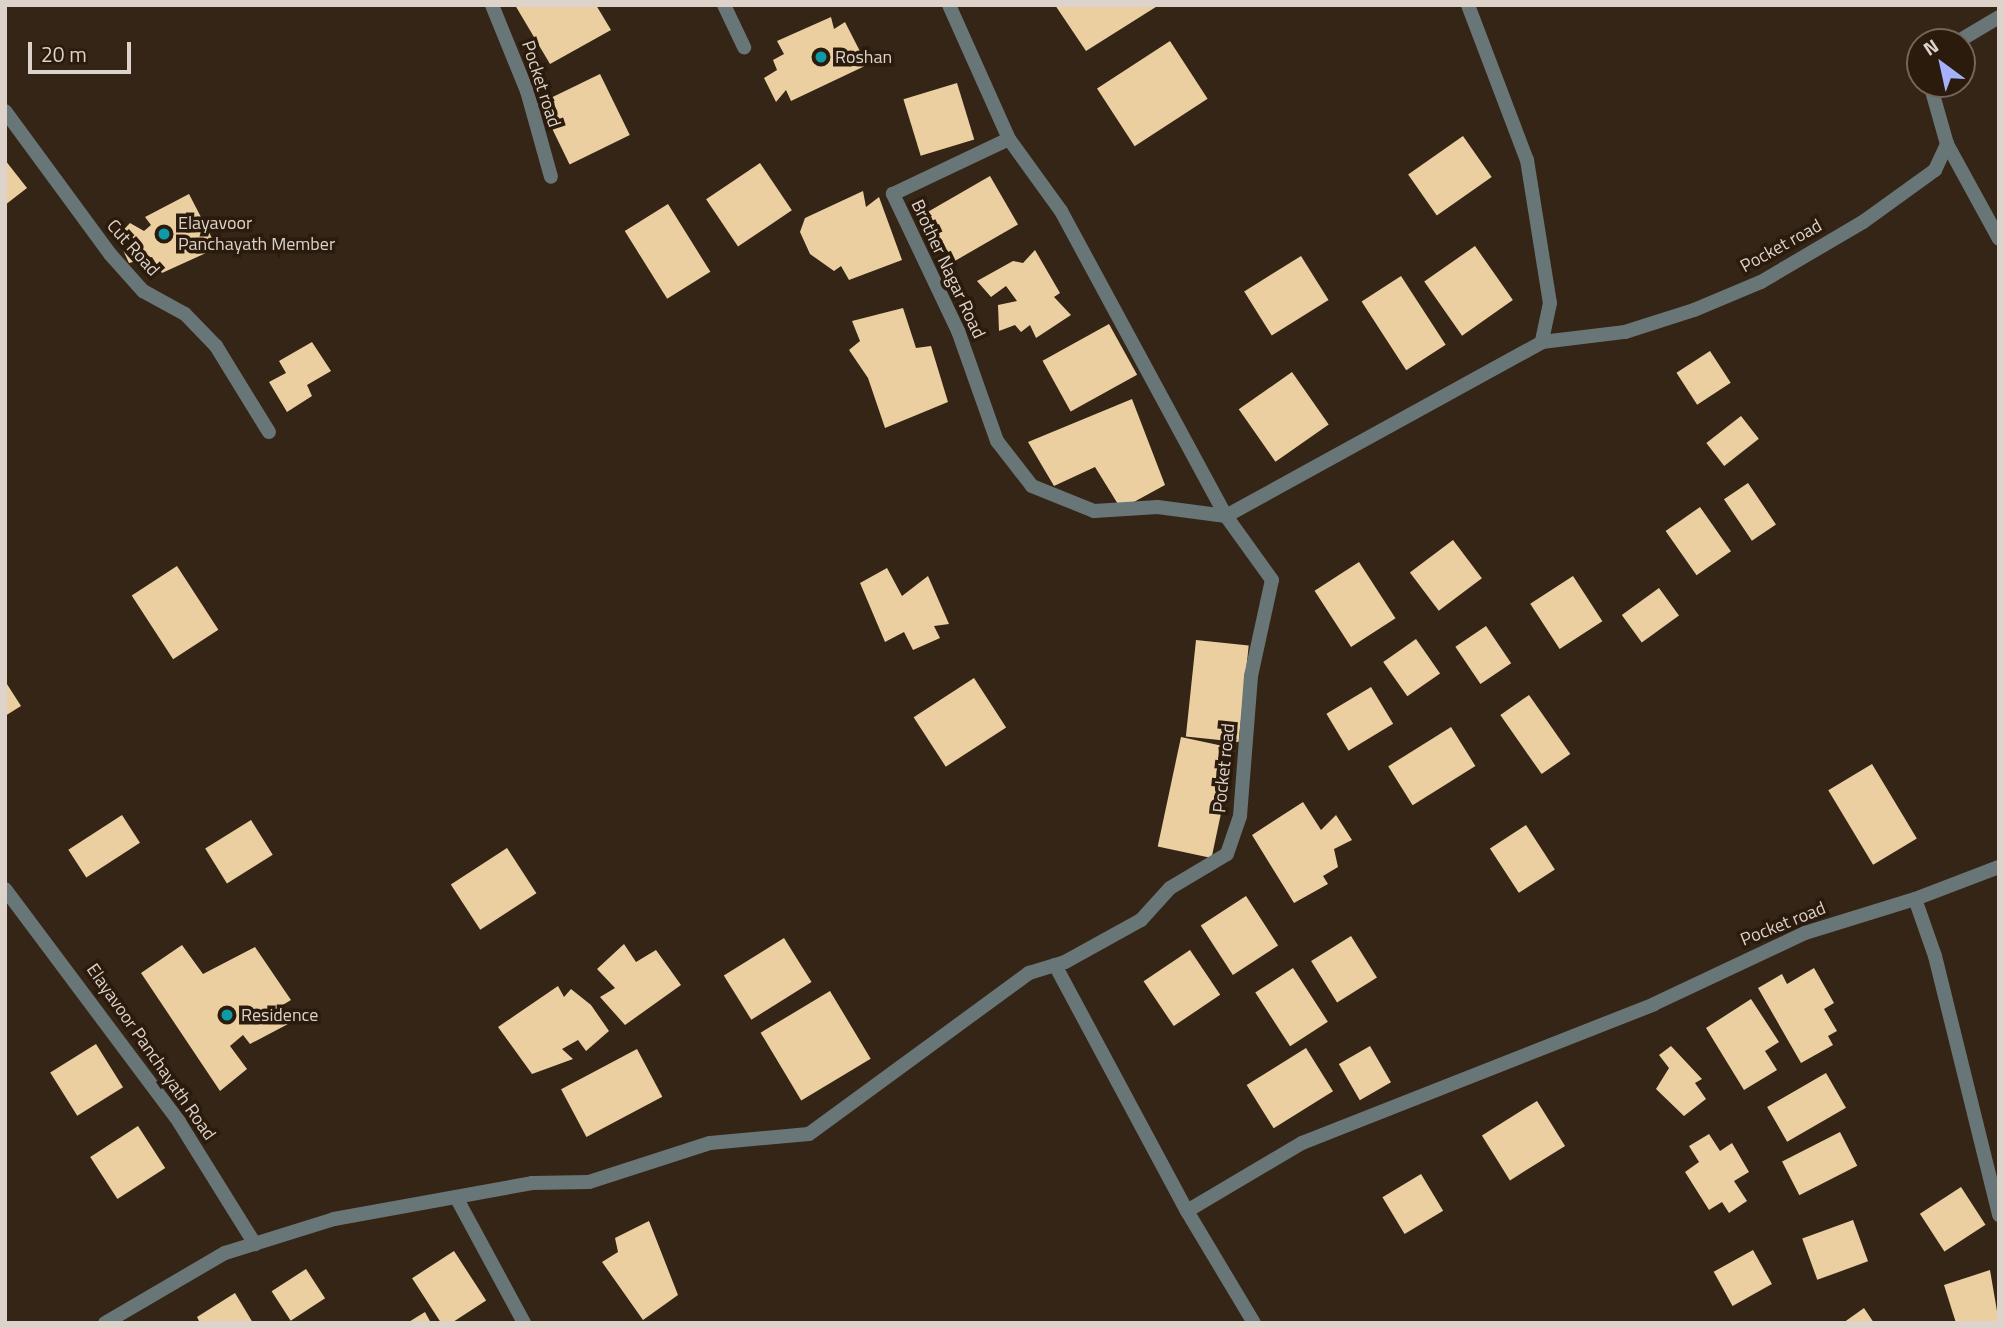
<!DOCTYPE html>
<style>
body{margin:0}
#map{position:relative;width:2004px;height:1328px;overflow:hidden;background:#342516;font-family:"Titillium Web",sans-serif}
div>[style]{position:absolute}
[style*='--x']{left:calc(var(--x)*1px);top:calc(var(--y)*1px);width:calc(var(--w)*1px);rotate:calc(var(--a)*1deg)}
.building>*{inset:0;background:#ebcfa1;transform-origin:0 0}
.street>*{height:14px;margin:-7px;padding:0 7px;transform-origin:7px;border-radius:7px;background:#697677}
.dots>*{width:19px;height:19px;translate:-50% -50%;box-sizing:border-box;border:4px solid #2a1b0d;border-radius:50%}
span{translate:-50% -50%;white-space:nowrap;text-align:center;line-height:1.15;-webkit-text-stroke:7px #2a1b0d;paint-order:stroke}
.poi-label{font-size:18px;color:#ddd3ca}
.left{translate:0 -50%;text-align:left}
.street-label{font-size:18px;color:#ddd3ca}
.frame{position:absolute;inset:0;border:7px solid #ddd3ca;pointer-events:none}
.north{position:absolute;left:1906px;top:28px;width:70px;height:70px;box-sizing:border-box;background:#2a1b0d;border:2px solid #726559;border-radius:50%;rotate:327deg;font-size:19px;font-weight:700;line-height:28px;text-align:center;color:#ddd3ca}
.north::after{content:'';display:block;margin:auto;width:24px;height:32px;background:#a5b1fc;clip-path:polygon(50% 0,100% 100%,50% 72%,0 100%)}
.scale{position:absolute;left:28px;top:42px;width:103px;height:32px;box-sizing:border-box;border:4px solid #ddd3ca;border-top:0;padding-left:9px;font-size:21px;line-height:24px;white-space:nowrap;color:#ddd3ca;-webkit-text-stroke:5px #2a1b0d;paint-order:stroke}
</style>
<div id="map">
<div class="building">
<div style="clip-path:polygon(515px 5px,596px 5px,611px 30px,550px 64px)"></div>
<div style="clip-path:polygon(1055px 5px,1159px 5px,1086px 51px)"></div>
<div style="clip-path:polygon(831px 17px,834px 29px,845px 22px,867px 65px,791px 101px,786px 90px,776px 102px,764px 78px,777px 70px,773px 60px,784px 54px,777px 41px)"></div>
<div style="left:1170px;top:41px;width:69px;height:87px;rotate:57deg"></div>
<div style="left:600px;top:74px;width:68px;height:67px;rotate:64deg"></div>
<div style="left:957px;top:83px;width:59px;height:56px;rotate:73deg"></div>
<div style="left:1463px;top:136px;width:50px;height:67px;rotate:55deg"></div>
<div style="clip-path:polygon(5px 160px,27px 188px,5px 205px)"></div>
<div style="left:760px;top:163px;width:57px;height:65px;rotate:56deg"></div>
<div style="left:990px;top:176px;width:56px;height:80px;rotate:60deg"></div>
<div style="clip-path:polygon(863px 191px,866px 207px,879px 197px,902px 260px,849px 280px,841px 266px,834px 271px,810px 254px,800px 232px,805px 218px)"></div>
<div style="clip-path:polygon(189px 194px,217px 248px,162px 273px,152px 257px,129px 263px,117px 237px,130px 223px,144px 231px,151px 225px,145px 217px)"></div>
<div style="left:668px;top:204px;width:80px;height:51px;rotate:58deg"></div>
<div style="left:1475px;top:246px;width:66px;height:62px;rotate:55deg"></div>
<div style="clip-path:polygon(1035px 250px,1060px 293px,1054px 297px,1071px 315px,1036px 338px,1030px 325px,1021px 332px,1015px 325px,999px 331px,998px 305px,1017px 301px,1006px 286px,991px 297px,977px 281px,1013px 261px,1023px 263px)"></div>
<div style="left:1301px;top:256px;width:52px;height:67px;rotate:58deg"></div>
<div style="left:1401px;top:276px;width:82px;height:47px;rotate:57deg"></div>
<div style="clip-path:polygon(903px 308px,916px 348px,931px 346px,948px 402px,885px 428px,868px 378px,849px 350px,860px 341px,852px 321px)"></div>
<div style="left:1109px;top:324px;width:58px;height:76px;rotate:61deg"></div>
<div style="clip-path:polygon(312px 342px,331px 371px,307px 385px,312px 396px,287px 412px,269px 382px,286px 373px,279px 361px)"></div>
<div style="left:1710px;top:351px;width:38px;height:40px;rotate:57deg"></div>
<div style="left:1292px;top:372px;width:64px;height:65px;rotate:55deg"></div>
<div style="clip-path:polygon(1132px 399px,1165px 485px,1121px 509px,1095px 467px,1054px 486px,1028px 442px)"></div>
<div style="left:1741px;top:416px;width:29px;height:44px;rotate:52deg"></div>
<div style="left:1748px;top:483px;width:50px;height:29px;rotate:56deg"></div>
<div style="left:1700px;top:507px;width:54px;height:42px;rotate:55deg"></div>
<div style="left:1453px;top:540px;width:48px;height:54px;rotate:53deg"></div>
<div style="left:1359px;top:562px;width:67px;height:53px;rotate:57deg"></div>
<div style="left:177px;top:566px;width:76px;height:54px;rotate:57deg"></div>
<div style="clip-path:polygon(887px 568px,902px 596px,928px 576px,949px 624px,934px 626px,940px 638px,913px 650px,904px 632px,885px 642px,860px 583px)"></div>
<div style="left:1573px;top:576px;width:54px;height:51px;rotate:57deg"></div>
<div style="left:1659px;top:588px;width:34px;height:46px;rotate:54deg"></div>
<div style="left:1486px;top:626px;width:45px;height:37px;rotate:56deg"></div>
<div style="left:1416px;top:639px;width:42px;height:40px;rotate:55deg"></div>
<div style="left:1196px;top:640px;width:53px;height:97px;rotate:6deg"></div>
<div style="left:974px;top:678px;width:59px;height:72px;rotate:57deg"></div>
<div style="clip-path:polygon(5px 681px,21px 706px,5px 716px)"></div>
<div style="left:1371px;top:687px;width:43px;height:52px;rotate:59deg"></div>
<div style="left:1529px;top:695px;width:72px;height:35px;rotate:55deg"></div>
<div style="left:1451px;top:727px;width:46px;height:74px;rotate:58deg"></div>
<div style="left:1181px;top:737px;width:55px;height:112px;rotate:12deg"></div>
<div style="left:1872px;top:764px;width:87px;height:51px;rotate:59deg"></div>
<div style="clip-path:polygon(1303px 802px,1321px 830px,1336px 815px,1352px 840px,1334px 849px,1338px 867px,1323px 876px,1328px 884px,1294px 903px,1252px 835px)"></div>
<div style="left:122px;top:815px;width:33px;height:64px;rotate:57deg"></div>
<div style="left:251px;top:820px;width:41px;height:54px;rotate:58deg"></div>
<div style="left:1526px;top:825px;width:53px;height:43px;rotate:57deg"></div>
<div style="left:507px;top:848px;width:54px;height:67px;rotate:57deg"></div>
<div style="left:1246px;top:896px;width:59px;height:54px;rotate:57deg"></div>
<div style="left:1351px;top:936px;width:49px;height:47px;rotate:58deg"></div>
<div style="left:784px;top:938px;width:52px;height:71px;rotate:58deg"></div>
<div style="clip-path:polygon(624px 944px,636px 962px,656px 950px,681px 985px,625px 1025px,600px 997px,615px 988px,597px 969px)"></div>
<div style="clip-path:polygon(182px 945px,203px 974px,255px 947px,291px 1000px,281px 1006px,290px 1023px,250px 1044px,243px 1035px,230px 1046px,247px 1069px,220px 1091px,141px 973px)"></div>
<div style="left:1190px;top:950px;width:54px;height:56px;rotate:56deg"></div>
<div style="left:1293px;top:968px;width:64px;height:45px;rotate:57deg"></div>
<div style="clip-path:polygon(1814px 968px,1834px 1003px,1824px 1009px,1837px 1031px,1828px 1036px,1833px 1045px,1801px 1063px,1758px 988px,1782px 974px,1787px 984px)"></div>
<div style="clip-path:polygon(558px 986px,564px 997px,571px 989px,591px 1005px,609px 1031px,586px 1051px,578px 1040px,562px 1049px,573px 1059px,532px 1074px,498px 1027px)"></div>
<div style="left:830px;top:991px;width:79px;height:81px;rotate:59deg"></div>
<div style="clip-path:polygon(1751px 999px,1779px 1042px,1765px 1051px,1777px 1070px,1744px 1090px,1706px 1028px)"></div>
<div style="left:96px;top:1044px;width:51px;height:54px;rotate:58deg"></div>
<div style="left:1370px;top:1046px;width:42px;height:36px;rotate:60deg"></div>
<div style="clip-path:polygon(1671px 1046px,1702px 1079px,1695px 1083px,1706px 1099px,1684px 1116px,1656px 1089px,1669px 1068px,1659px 1055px)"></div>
<div style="left:1306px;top:1048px;width:51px;height:70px;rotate:58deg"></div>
<div style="left:637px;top:1049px;width:54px;height:86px;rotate:62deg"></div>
<div style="left:1826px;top:1073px;width:40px;height:68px;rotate:60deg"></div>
<div style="left:1537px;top:1101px;width:53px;height:65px;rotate:58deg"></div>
<div style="left:138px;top:1126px;width:50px;height:57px;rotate:57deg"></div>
<div style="left:1840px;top:1132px;width:38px;height:65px;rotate:63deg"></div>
<div style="clip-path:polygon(1709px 1134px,1720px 1151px,1732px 1143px,1749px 1172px,1734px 1181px,1747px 1201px,1729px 1213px,1722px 1202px,1709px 1210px,1685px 1172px,1699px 1162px,1689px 1146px)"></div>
<div style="left:1421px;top:1174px;width:43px;height:45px;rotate:59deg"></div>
<div style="left:1961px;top:1187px;width:45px;height:49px;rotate:57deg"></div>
<div style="left:1853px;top:1220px;width:44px;height:54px;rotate:70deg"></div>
<div style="clip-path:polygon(649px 1221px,678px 1295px,643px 1320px,602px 1262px,618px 1252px,615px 1238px)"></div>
<div style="left:1753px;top:1250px;width:39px;height:45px;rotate:61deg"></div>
<div style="left:454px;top:1251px;width:59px;height:50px;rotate:57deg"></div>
<div style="left:306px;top:1269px;width:35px;height:41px;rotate:57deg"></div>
<div style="clip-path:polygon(1990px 1270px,1999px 1323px,1956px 1323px,1944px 1285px)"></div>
<div style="clip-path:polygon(235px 1293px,253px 1323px,200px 1323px,197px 1317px)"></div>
<div style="clip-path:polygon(1864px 1308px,1874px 1323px,1843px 1323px)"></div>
<div style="clip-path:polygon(425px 1312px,431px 1323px,407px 1323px)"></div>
</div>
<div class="street">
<div style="--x:492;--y:5;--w:93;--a:67.9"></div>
<div style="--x:527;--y:91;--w:89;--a:74.4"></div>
<div style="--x:724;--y:5;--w:47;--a:64.5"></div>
<div style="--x:1468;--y:5;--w:166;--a:69.2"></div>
<div style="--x:1527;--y:160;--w:145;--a:80.9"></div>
<div style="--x:1550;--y:303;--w:40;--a:102"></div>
<div style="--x:1957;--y:42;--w:49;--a:-30.8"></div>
<div style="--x:5;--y:111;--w:177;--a:53.7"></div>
<div style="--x:110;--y:254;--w:50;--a:48.3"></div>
<div style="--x:143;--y:291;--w:48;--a:28.7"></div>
<div style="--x:185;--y:314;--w:45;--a:45.9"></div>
<div style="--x:216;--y:346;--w:101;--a:58.4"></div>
<div style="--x:1009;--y:139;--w:89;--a:54.2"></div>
<div style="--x:1061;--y:211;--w:347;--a:61.6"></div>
<div style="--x:1226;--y:516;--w:361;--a:-28.8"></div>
<div style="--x:1542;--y:342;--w:84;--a:-6.9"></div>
<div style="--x:1625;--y:332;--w:72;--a:-17.7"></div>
<div style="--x:1694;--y:310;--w:73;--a:-22.7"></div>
<div style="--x:1761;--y:282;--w:118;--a:-30.5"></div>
<div style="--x:1863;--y:222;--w:89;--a:-35.8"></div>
<div style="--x:1935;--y:170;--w:29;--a:-65"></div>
<div style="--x:1947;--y:144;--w:62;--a:-105.8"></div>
<div style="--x:1947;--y:144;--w:108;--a:61.3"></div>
<div style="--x:5;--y:889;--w:291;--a:53.2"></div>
<div style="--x:179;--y:1122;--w:144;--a:58.1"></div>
<div style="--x:1915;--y:899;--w:90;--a:-20.9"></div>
<div style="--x:1055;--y:965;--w:279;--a:61.8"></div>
<div style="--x:456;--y:1197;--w:143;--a:61.6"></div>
<div style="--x:105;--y:1323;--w:139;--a:-30.3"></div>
<div style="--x:225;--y:1253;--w:114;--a:-17.3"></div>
<div style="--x:334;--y:1219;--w:201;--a:-10.3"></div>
<div style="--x:532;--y:1183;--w:57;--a:-1"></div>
<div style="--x:589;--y:1182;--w:127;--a:-17.9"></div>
<div style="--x:710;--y:1143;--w:99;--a:-5.2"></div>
<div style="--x:809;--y:1134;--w:273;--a:-36.2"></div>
<div style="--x:1029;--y:973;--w:38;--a:-17"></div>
<div style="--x:1065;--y:962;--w:87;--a:-28.9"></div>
<div style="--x:1141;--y:920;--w:43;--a:-47.8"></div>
<div style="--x:1170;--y:888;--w:66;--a:-30.8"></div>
<div style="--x:1227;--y:854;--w:40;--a:-71.1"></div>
<div style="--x:1240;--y:816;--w:140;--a:-85.5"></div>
<div style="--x:1251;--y:676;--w:98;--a:-77.7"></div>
<div style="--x:1272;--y:580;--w:79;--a:-125.7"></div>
<div style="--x:1226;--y:516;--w:69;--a:-172.5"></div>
<div style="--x:1158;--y:507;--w:64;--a:176.4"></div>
<div style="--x:1094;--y:511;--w:67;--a:-158"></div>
<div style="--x:1032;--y:486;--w:57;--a:-127.9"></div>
<div style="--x:997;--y:441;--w:117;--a:-109.5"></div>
<div style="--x:958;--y:331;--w:152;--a:-115.4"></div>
<div style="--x:893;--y:194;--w:128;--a:-25.4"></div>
<div style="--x:1009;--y:139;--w:147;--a:-114.1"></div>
<div style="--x:1254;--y:1323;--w:131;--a:-120.9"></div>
<div style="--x:1187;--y:1211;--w:134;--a:-30.6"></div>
<div style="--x:1302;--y:1143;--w:378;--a:-21.5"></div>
<div style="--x:1654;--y:1004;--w:167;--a:-25.2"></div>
<div style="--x:1805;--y:933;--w:115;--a:-17.2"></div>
<div style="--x:1915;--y:899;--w:60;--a:70.7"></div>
<div style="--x:1935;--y:956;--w:267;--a:76.1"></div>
</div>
<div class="dots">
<div style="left:821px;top:57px;background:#0f9aa8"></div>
<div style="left:164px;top:234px;background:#0f9aa8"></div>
<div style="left:227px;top:1015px;background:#0f9aa8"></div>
</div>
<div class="poi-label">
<span class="left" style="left:835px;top:57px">Roshan</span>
<span class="left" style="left:178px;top:234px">Elayavoor<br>Panchayath Member</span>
<span class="left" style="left:241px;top:1015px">Residence</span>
</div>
<div class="street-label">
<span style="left:541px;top:84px;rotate:72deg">Pocket road</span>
<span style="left:1781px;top:246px;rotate:-29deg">Pocket road</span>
<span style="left:133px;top:248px;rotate:48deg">Cut Road</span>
<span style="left:948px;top:269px;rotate:65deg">Brother Nagar Road</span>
<span style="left:1224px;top:768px;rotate:-84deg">Pocket road</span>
<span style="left:1783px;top:924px;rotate:-22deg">Pocket road</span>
<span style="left:151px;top:1052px;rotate:55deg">Elayavoor Panchayath Road</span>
</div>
<div class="frame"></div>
<div class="north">N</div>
<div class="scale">20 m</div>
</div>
